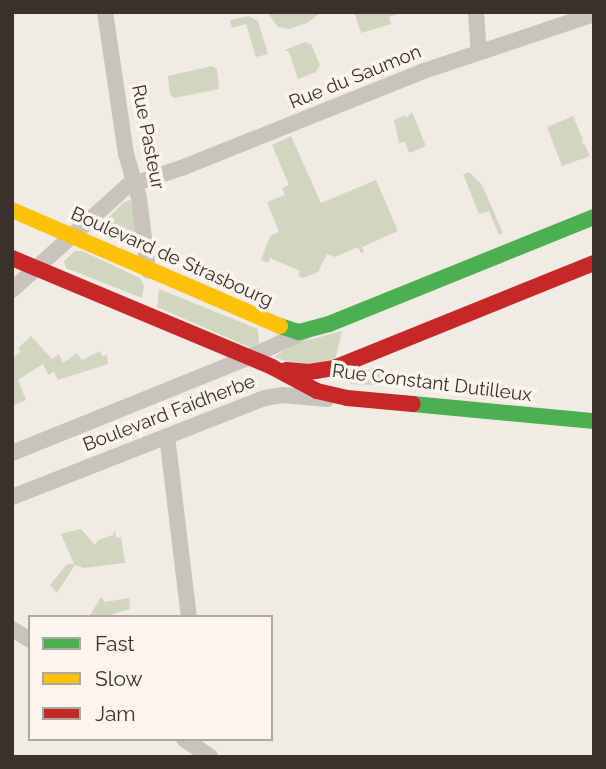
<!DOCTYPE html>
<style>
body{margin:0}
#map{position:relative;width:606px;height:769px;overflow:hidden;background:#f0ebe5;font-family:Raleway,sans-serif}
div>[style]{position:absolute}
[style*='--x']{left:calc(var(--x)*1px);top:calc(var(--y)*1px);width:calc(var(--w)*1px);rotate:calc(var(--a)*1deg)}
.green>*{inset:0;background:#d1d6bf}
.street>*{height:16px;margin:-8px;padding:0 8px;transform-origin:8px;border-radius:8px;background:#c9c3be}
.fast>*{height:16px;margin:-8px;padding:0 8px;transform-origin:8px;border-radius:8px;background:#4caf50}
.slow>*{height:16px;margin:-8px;padding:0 8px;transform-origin:8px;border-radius:8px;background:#ffc107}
.jam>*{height:16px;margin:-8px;padding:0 8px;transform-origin:8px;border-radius:8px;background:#c62828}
span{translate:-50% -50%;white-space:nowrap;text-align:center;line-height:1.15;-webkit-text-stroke:7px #fbf5ee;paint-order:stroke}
.street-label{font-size:19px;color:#3b302b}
.frame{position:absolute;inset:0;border:14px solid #3b302b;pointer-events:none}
.legend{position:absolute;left:28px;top:615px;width:245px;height:126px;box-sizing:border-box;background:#fbf5ee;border:2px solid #aea6a0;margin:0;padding:9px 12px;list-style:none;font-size:21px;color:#3b302b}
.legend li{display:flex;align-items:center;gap:14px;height:35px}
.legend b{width:35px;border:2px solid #aea6a0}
</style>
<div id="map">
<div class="green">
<div style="clip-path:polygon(267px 12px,322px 12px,307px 23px,288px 29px,278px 27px)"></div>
<div style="clip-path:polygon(354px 12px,404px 12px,389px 17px,391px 24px,361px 33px)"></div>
<div style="clip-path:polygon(249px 16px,258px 21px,268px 54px,256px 57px,246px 24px,232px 28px,230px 20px)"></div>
<div style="clip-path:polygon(304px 42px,311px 44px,320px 65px,316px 72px,298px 79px,289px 52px,285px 50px)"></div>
<div style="clip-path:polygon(212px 66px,217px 69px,219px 89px,174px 98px,170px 94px,168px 76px)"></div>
<div style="clip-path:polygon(412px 112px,426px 146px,409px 153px,405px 142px,399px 143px,394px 120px,405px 115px,406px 118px)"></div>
<div style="clip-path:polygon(573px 116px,583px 140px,581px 144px,584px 143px,590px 156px,562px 166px,547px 127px)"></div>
<div style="clip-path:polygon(291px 136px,321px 203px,376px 180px,398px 231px,362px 247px,364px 252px,361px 253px,358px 247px,335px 257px,327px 254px,318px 272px,303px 278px,298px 276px,300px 271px,270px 258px,268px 263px,261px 260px,270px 236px,279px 232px,267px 202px,285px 195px,282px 188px,289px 185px,272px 145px)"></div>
<div style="clip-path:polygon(469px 172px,482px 185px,503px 233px,499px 235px,489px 211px,479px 214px,463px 174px)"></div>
<div style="clip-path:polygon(130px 200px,133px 206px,139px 243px,99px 227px,124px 202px)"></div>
<div style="clip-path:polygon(75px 251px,82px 251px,140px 278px,144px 286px,142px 298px,66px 268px,64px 261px)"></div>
<div style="clip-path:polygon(159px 289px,258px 329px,259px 344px,251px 348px,157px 307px)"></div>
<div style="clip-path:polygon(342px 331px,335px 360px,302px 367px,274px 357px,294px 344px)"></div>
<div style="clip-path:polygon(31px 336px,52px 359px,59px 354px,63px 363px,77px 353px,82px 360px,100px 351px,102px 356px,107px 355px,108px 364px,58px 380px,54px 372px,48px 375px,43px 364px,18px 380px,26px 400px,12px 406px,12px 358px,21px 352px,18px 348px)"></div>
<div style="clip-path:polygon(376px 366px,384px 368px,386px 373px,384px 381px,377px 385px,351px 384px,346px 381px)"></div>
<div style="clip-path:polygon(81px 529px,95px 545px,98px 540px,113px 535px,115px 529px,116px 538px,121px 537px,125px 563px,84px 568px,75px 565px,57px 593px,50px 585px,67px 564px,74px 564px,61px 534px)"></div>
<div style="clip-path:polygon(101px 597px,105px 602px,129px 598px,130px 609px,113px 614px,114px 617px,89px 617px)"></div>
</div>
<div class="street">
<div style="--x:105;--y:12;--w:144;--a:81.6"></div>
<div style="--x:126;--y:154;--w:46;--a:73.5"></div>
<div style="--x:139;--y:198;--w:73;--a:82.9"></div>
<div style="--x:476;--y:12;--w:39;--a:86"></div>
<div style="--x:12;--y:290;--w:155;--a:-42.1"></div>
<div style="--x:127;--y:186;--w:60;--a:-18.4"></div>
<div style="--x:184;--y:167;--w:258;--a:-21.8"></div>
<div style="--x:424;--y:71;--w:179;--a:-18.5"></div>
<div style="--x:167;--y:436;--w:182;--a:83.1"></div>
<div style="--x:12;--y:453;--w:257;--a:-22"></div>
<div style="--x:250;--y:357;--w:60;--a:-24.8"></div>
<div style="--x:12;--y:497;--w:272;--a:-21.4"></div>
<div style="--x:265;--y:398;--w:17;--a:-10"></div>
<div style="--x:282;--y:395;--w:45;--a:5.1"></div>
<div style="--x:12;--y:629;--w:21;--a:31"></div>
<div style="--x:184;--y:739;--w:32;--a:34"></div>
</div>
<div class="fast">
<div style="--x:280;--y:326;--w:20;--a:18"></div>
<div style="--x:299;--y:332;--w:31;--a:-15"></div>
<div style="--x:329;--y:324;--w:286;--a:-22"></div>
<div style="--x:413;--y:404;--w:182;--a:5.4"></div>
</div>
<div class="slow">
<div style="--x:12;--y:210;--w:292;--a:23.4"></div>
</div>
<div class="jam">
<div style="--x:12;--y:258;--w:282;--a:22.7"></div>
<div style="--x:272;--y:367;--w:51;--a:28.1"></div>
<div style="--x:317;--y:391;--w:31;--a:13"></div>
<div style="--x:347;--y:398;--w:66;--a:5.2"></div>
<div style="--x:286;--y:370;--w:23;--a:5"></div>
<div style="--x:309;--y:372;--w:25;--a:-9"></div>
<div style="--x:334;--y:368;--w:280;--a:-22"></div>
</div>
<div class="street-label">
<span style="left:355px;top:77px;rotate:-22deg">Rue du Saumon</span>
<span style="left:148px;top:137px;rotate:79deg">Rue Pasteur</span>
<span style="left:172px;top:257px;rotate:24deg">Boulevard de Strasbourg</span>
<span style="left:432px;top:383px;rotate:7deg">Rue Constant Dutilleux</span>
<span style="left:169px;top:413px;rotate:-21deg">Boulevard Faidherbe</span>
</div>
<div class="frame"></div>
<ul class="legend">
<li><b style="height:9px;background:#4caf50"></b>Fast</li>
<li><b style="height:9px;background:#ffc107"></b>Slow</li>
<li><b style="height:9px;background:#c62828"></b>Jam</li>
</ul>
</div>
